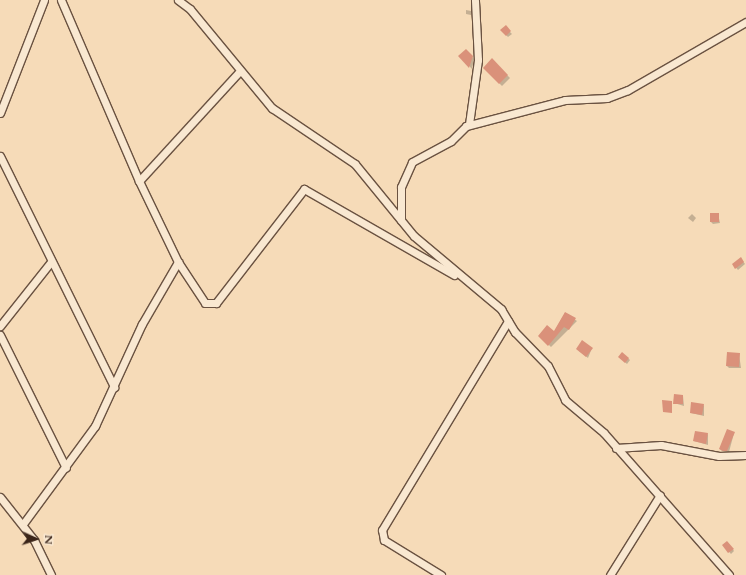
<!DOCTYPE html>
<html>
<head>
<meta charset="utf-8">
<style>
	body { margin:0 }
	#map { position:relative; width:746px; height:575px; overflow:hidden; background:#f6dbb8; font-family:Cardo,serif }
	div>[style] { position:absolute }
	.shadow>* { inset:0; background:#0003 }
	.building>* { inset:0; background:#da917a }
	.roads { filter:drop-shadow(1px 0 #6a5241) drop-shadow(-1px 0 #6a5241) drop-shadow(0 1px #6a5241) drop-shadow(0 -1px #6a5241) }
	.street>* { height:7px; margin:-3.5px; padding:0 3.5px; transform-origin:3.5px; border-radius:3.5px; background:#f9e8d1 }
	span { translate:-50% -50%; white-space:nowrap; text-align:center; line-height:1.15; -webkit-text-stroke:4px #f9e8d1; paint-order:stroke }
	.north { position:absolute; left:16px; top:519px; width:40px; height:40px; -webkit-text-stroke:3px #f9e8d1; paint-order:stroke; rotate:93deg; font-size:11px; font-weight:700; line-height:16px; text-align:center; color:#3b2519 }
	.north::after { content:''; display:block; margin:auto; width:14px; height:18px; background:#3b2519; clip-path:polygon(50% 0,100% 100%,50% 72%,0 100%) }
</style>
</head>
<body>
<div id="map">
	<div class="shadow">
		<i style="clip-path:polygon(466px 10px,471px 11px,471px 15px,466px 14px)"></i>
		<i style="clip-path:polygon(505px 27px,512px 34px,508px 37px,501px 30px)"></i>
		<i style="clip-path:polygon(466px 50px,474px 59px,472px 69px,460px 56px)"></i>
		<i style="clip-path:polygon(492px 60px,510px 78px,502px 86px,484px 68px)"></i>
		<i style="clip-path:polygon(692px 214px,696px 218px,693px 222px,688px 218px)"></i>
		<i style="clip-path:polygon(718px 214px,720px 223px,713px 224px,711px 222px)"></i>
		<i style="clip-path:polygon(742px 260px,745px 264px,738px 270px,733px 264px)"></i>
		<i style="clip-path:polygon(565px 313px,577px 321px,551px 347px,540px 336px,554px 332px)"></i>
		<i style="clip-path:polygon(592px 348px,588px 358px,579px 351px)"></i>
		<i style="clip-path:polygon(622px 353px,630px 360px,627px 364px,619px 357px)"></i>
		<i style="clip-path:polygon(739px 354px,741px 368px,729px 368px,727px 366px)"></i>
		<i style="clip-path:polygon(683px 396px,684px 406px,674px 403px)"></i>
		<i style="clip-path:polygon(704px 405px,704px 416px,691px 413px)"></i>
		<i style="clip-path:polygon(734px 433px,729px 452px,722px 451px,720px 449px)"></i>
		<i style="clip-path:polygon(708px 434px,708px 445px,694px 441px)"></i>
		<i style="clip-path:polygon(727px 542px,734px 551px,731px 554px,723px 545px)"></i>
	</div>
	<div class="building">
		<i style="clip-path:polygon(506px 25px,511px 31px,506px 36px,500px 30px)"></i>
		<i style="clip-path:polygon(466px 49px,473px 56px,469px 68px,458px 56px)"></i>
		<i style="clip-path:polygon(492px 58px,508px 75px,499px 84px,483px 68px)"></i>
		<i style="clip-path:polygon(710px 213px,719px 213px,719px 222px,710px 222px)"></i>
		<i style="clip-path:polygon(741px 257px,744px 262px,735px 269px,732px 264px)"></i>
		<i style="clip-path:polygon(565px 312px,576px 318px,569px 330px,564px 327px,548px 346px,538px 336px,547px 325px,554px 331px)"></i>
		<i style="clip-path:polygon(582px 340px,593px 348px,586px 357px,576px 349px)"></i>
		<i style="clip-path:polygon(622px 352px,629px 358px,625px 363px,618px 357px)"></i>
		<i style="clip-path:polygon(727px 352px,740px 353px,739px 367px,726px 366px)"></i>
		<i style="clip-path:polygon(674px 394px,683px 395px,683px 404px,673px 404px)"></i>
		<i style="clip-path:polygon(662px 400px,672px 401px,672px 413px,663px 412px)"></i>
		<i style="clip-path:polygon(691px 402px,704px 404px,702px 415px,690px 413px)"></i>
		<i style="clip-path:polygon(727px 429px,735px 432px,727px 451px,723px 451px,719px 449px)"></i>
		<i style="clip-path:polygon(695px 431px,708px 433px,706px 444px,693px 441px)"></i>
		<i style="clip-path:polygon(727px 541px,734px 549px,728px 553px,722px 545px)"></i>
	</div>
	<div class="roads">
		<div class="street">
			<i style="left:61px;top:0;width:197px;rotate:66.7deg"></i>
			<i style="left:139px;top:181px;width:90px;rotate:64.3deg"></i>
			<i style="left:178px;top:262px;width:49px;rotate:56.6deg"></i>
			<i style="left:205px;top:303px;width:11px"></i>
			<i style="left:216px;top:303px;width:144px;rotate:-52.3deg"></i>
			<i style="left:304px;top:189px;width:173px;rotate:29.8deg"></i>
			<i style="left:178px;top:0;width:15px;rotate:37deg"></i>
			<i style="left:190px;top:9px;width:129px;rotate:50.4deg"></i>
			<i style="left:272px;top:108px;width:100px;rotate:34deg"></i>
			<i style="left:355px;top:164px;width:93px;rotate:50.7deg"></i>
			<i style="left:414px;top:236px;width:114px;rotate:40deg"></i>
			<i style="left:501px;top:309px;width:27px;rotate:59deg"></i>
			<i style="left:515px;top:332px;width:47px;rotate:45.9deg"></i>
			<i style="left:548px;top:366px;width:38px;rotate:63deg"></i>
			<i style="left:565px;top:400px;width:51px;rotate:40.2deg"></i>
			<i style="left:604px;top:433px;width:189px;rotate:48.6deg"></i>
			<i style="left:0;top:113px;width:121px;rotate:-68.7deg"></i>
			<i style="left:469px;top:124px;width:65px;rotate:-82deg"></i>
			<i style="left:478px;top:60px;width:60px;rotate:-92.9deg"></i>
			<i style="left:0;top:156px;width:258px;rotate:63.7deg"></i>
			<i style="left:139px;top:181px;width:148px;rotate:-47.5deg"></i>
			<i style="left:401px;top:220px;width:33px;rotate:-90deg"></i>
			<i style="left:401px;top:187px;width:27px;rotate:-66deg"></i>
			<i style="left:412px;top:162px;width:44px;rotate:-28.3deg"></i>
			<i style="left:451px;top:141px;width:21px;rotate:-45deg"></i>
			<i style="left:466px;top:126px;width:102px;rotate:-14.7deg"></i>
			<i style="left:565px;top:100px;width:42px;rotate:-2.7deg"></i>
			<i style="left:607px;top:98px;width:22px;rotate:-21deg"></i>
			<i style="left:628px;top:90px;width:136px;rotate:-30deg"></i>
			<i style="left:0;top:326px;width:80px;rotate:-51.6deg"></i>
			<i style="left:0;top:335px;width:148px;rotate:63.6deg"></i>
			<i style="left:616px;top:448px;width:45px;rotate:-3.8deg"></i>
			<i style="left:661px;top:445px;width:59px;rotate:10.7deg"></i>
			<i style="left:719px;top:456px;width:27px;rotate:-2deg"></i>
			<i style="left:0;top:497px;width:55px;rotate:51.7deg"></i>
			<i style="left:34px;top:540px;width:39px;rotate:64deg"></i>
			<i style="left:23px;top:524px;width:122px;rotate:-53.7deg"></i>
			<i style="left:95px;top:426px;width:112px;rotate:-65.3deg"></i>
			<i style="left:142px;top:324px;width:72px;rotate:-59.9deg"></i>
			<i style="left:441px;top:575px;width:67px;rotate:-148.4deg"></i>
			<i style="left:384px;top:540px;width:10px;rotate:-101deg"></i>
			<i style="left:382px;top:530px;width:244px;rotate:-58.9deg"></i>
			<i style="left:610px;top:575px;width:94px;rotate:-58deg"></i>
		</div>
	</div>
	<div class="north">N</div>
</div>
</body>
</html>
